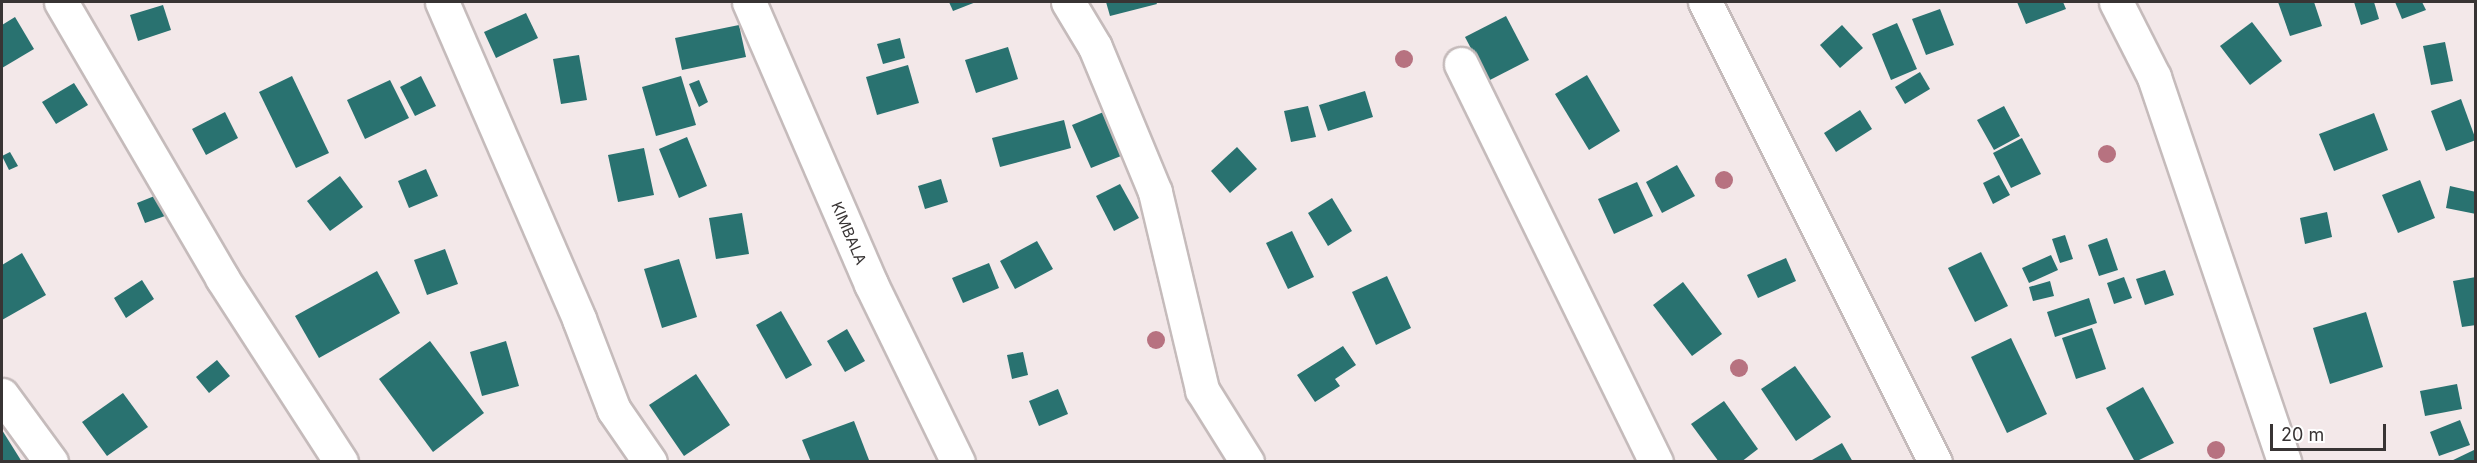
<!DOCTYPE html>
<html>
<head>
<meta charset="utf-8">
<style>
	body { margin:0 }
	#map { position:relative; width:2477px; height:463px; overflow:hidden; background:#f3e8e9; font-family:Inter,sans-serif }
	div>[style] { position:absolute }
	.building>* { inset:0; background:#297270 }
	.roads { filter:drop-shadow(2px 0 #c5bbbb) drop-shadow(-2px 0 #c5bbbb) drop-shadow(0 2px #c5bbbb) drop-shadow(0 -2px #c5bbbb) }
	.street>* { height:33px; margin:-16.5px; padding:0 16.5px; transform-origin:16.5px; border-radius:16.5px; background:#fff }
	.trees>* { width:18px; height:18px; margin:-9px; border-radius:50%; background:#b77280 }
	span { translate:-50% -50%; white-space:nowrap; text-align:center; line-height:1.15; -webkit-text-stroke:6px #fff; paint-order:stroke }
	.street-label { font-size:15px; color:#383434 }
	.frame { position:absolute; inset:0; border:3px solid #383434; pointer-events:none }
	.scale { position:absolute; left:2270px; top:424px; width:116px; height:27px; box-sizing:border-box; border:3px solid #383434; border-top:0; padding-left:8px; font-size:18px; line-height:21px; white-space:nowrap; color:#383434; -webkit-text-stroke:4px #fff; paint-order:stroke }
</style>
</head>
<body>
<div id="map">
	<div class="building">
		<i style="clip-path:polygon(949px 2px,976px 2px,953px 11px)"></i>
		<i style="clip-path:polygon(1106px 2px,1156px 2px,1157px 4px,1110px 16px)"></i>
		<i style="clip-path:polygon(2017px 2px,2063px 2px,2066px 9px,2026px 24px)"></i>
		<i style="clip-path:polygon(2278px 2px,2314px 2px,2322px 26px,2290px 36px)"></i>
		<i style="clip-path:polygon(2354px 2px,2374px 2px,2379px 19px,2361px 25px)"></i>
		<i style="clip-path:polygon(2395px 2px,2422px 2px,2426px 10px,2402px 19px)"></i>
		<i style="clip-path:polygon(163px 5px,171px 30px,138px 41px,130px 15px)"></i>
		<i style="clip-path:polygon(1940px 9px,1954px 45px,1926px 55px,1912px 19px)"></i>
		<i style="clip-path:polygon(526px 13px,538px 38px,496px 58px,484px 32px)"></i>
		<i style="clip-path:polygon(1506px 16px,1529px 60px,1488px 81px,1465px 37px)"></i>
		<i style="clip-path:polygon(15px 17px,34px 49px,2px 68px,2px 25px)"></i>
		<i style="clip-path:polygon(2252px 22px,2282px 61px,2250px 85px,2220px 46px)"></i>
		<i style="clip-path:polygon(1897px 23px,1917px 69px,1891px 80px,1872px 34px)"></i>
		<i style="clip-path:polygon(739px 25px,746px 57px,682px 70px,675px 38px)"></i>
		<i style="clip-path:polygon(1842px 25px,1863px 48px,1840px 68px,1820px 45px)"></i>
		<i style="clip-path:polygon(900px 38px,905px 58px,883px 64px,877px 44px)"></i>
		<i style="clip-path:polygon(2445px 42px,2453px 81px,2431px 85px,2423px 46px)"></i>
		<i style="clip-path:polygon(1008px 47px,1018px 79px,976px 93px,965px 60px)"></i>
		<i style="clip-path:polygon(579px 55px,587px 100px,561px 104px,553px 59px)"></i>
		<i style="clip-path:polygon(908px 65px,919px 103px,877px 115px,866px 77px)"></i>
		<i style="clip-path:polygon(1920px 72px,1930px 89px,1905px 104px,1895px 87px)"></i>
		<i style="clip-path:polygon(1587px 75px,1620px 131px,1589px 150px,1555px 94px)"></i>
		<i style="clip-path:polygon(292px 76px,329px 153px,296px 168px,259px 92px)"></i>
		<i style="clip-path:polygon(421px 76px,436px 106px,415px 116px,400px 87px)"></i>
		<i style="clip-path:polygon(681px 76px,696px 125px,656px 136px,642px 87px)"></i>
		<i style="clip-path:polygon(390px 80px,409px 118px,365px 139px,347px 100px)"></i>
		<i style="clip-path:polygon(699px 80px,708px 102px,699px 107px,689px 84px)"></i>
		<i style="clip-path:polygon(74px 83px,88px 105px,56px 124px,42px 102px)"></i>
		<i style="clip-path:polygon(1365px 91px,1373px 117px,1328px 131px,1319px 105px)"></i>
		<i style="clip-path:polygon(2461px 99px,2476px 140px,2446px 151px,2431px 111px)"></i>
		<i style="clip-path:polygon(1308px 106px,1316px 137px,1291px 142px,1284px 111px)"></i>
		<i style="clip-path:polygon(2004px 106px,2020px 136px,1994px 150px,1977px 120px)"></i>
		<i style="clip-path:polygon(1860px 110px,1872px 129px,1836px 152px,1824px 133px)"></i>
		<i style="clip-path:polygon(1106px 111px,1126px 154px,1091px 168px,1072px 125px)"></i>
		<i style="clip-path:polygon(225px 112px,238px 138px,206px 155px,192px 129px)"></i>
		<i style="clip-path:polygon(2374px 113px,2388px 150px,2334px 171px,2319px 134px)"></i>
		<i style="clip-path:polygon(1064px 120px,1071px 148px,1000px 167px,992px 138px)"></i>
		<i style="clip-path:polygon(687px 137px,707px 186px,679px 198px,659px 149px)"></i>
		<i style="clip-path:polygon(2022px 138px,2041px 174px,2011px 188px,1993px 153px)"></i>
		<i style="clip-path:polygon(1237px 147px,1257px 169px,1230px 193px,1211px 171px)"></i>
		<i style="clip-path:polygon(644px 148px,654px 195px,618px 202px,608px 155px)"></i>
		<i style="clip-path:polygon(10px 152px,18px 166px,9px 170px,2px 156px)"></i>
		<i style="clip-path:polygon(1677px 165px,1695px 196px,1662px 213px,1646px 182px)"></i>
		<i style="clip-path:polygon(426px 169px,438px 196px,409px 208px,398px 181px)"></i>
		<i style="clip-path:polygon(1999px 175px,2010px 195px,1993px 204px,1983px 183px)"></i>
		<i style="clip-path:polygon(340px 176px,363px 207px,330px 231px,307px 201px)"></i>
		<i style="clip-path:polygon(941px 179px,948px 202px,925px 209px,918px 186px)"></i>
		<i style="clip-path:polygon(2420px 180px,2435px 218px,2398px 233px,2382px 195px)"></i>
		<i style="clip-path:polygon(1637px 182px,1653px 216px,1614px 234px,1598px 199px)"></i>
		<i style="clip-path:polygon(1120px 184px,1139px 218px,1114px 231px,1096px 196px)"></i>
		<i style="clip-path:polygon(2450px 186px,2476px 192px,2476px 214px,2446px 208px)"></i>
		<i style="clip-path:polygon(157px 195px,165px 216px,145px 223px,137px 203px)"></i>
		<i style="clip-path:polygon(1332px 198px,1352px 231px,1328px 246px,1308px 213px)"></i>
		<i style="clip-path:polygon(2327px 212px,2332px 237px,2305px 244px,2300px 218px)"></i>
		<i style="clip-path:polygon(742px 213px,749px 254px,716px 259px,709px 218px)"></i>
		<i style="clip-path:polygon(1292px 231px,1314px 277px,1288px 289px,1266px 243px)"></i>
		<i style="clip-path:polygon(2065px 235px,2073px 259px,2060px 263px,2052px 239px)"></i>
		<i style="clip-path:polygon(2107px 238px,2118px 270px,2099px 276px,2088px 245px)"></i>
		<i style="clip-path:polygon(1037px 241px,1053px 269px,1015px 289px,1000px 261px)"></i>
		<i style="clip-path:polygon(445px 249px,458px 284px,427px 295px,414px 260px)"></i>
		<i style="clip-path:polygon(1981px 252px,2008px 306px,1975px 322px,1948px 268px)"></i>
		<i style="clip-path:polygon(22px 253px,46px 295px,2px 320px,2px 265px)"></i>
		<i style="clip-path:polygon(2051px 255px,2058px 270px,2029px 283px,2022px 268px)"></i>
		<i style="clip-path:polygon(1786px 258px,1796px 281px,1758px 298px,1747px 275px)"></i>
		<i style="clip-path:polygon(679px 259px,697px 317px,662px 328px,644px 269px)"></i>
		<i style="clip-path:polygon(989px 263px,999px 288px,963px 303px,952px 278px)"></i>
		<i style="clip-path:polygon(2165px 270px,2174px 295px,2145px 305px,2136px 279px)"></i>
		<i style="clip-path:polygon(377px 271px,400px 313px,319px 358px,295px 316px)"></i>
		<i style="clip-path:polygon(1387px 276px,1411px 328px,1376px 345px,1352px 292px)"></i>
		<i style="clip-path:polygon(2124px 277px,2132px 298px,2114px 304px,2107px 283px)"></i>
		<i style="clip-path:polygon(2476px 277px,2476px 325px,2462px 327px,2453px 281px)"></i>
		<i style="clip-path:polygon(142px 280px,154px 299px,126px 318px,114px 298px)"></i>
		<i style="clip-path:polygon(2050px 281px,2054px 296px,2033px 301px,2029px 287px)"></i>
		<i style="clip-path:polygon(1683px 282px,1722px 334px,1692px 356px,1653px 305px)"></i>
		<i style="clip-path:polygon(2089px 298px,2097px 323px,2055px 337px,2047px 312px)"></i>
		<i style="clip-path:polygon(781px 311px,812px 365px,786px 379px,756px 325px)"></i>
		<i style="clip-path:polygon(2366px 312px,2383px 367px,2330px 384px,2313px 328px)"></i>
		<i style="clip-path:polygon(2092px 328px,2106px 369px,2076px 379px,2062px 338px)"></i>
		<i style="clip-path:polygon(847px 329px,865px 361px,845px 372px,827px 341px)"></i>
		<i style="clip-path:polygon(2011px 338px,2047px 414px,2007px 433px,1971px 357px)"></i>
		<i style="clip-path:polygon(430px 341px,484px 413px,433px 452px,379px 379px)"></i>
		<i style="clip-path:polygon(506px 341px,519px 386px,482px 396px,470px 352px)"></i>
		<i style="clip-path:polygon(1343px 346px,1356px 365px,1335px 379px,1340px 386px,1315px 402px,1297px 375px)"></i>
		<i style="clip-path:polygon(1023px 352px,1028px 375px,1012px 379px,1007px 355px)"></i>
		<i style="clip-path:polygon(217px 360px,230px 376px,209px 393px,196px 377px)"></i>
		<i style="clip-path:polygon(1795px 366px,1831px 417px,1796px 441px,1761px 389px)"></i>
		<i style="clip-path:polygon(696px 374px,730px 425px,684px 456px,649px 405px)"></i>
		<i style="clip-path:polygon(2457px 384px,2462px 409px,2425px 416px,2420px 391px)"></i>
		<i style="clip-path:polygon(2143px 387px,2174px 443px,2135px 462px,2106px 408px)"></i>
		<i style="clip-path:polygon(1058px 389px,1068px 414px,1039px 426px,1029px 401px)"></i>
		<i style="clip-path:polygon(123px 393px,148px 427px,107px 456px,82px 422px)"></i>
		<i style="clip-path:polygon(1724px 401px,1758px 449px,1741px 462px,1719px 462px,1691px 424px)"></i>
		<i style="clip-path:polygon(2460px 420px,2470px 445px,2439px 456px,2430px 432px)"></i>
		<i style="clip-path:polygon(854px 421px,869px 460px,811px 462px,802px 440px)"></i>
		<i style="clip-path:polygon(2px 430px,22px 462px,2px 462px)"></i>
		<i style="clip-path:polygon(1842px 443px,1853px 462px,1813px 462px,1812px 460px)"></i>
		<i style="clip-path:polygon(2476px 449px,2476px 462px,2449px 462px)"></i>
	</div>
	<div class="roads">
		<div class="street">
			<i style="left:61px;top:2px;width:320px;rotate:59.7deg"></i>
			<i style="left:222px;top:278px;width:219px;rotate:57.1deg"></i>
			<i style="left:442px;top:2px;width:345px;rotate:66.6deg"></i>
			<i style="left:579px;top:319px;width:97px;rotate:69deg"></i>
			<i style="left:614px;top:410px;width:63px;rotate:55.3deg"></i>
			<i style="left:749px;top:2px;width:307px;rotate:66.6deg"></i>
			<i style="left:871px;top:284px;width:198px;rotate:64deg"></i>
			<i style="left:1068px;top:2px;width:52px;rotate:59deg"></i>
			<i style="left:1095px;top:47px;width:157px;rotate:67.5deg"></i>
			<i style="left:1155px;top:192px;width:204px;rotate:76.6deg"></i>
			<i style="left:1202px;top:390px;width:85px;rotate:58deg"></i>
			<i style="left:1705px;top:2px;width:514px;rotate:63.43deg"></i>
			<i style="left:2116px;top:2px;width:84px;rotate:63.1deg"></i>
			<i style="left:2154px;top:77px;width:406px;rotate:71.3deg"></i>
			<i style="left:1461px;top:64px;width:443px;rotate:63.9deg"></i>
			<i style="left:2px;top:395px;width:83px;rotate:53.8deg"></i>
		</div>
	</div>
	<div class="trees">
		<i style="left:1404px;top:59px"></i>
		<i style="left:2107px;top:154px"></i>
		<i style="left:1724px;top:180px"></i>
		<i style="left:1156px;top:340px"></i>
		<i style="left:1739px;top:368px"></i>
		<i style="left:2216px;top:450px"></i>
	</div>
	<div class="street-label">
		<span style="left:849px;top:233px;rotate:67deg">KIMBALA</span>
	</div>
	<div class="frame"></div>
	<div class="scale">20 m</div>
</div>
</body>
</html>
